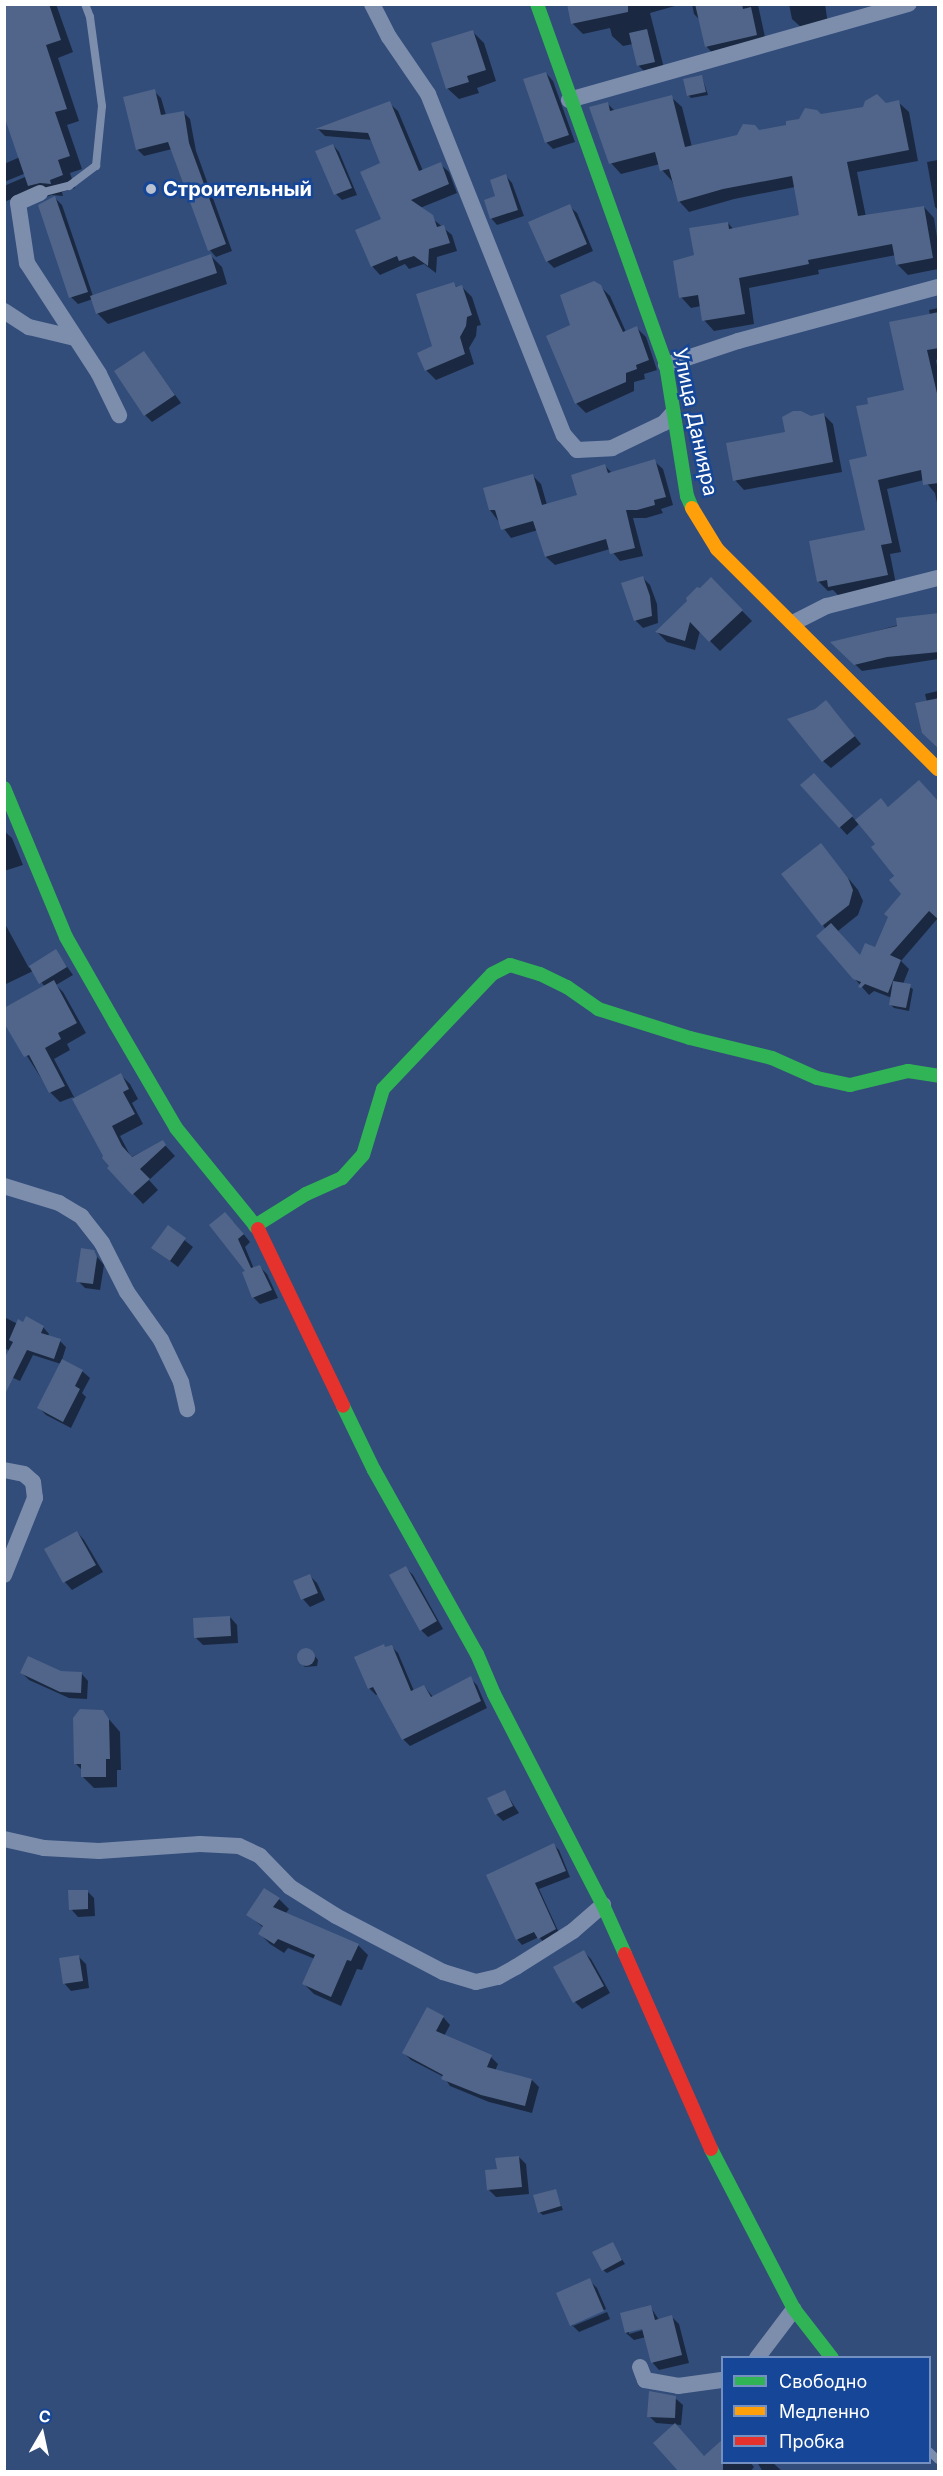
<!DOCTYPE html>
<html>
<head>
<meta charset="utf-8">
<style>
	body { margin:0 }
	#map { position:relative; width:943px; height:2476px; overflow:hidden; background:#324d7a; font-family:Inter,sans-serif }
	div>[style] { position:absolute }
	.shadow>* { inset:0; background:#0007 }
	.building>* { inset:0; background:#506589 }
	.round { border-radius:50% }
	.lane>* { height:8px; margin:-4px; padding:0 4px; transform-origin:4px; border-radius:4px; background:#7d8ead }
	.street>* { height:16px; margin:-8px; padding:0 8px; transform-origin:8px; border-radius:8px; background:#7d8ead }
	.fast>* { height:14px; margin:-7px; padding:0 7px; transform-origin:7px; border-radius:7px; background:#30b455 }
	.slow>* { height:14px; margin:-7px; padding:0 7px; transform-origin:7px; border-radius:7px; background:#ff9f0a }
	.jam>* { height:14px; margin:-7px; padding:0 7px; transform-origin:7px; border-radius:7px; background:#e5322d }
	.dots>* { width:16px; height:16px; translate:-50% -50%; box-sizing:border-box; border:3px solid #154697; border-radius:50% }
	span { translate:-50% -50%; white-space:nowrap; text-align:center; line-height:1.15; -webkit-text-stroke:5px #154697; paint-order:stroke }
	.poi-label { font-size:20px; color:#fff; font-weight:700 }
	.left { translate:0 -50%; text-align:left }
	.street-label { font-size:20px; color:#fff }
	.frame { position:absolute; inset:0; border:6px solid #fff; pointer-events:none }
	.legend { position:absolute; left:721px; top:2356px; width:210px; height:108px; box-sizing:border-box; background:#154697; border:2px solid #7390c1; margin:0; padding:8px 10px; list-style:none; font-size:18px; color:#fff }
	.legend li { display:flex; align-items:center; gap:12px; height:30px }
	.legend b { width:30px; border:2px solid #7390c1 }
	.north { position:absolute; left:12px; top:2404px; width:60px; height:60px; -webkit-text-stroke:4px #154697; paint-order:stroke; rotate:9deg; font-size:16px; font-weight:700; line-height:24px; text-align:center; color:#fff }
	.north::after { content:''; display:block; margin:auto; width:21px; height:27px; background:#fff; clip-path:polygon(50% 0,100% 100%,50% 72%,0 100%) }
</style>
</head>
<body>
<div id="map">
	<div class="shadow">
		<i style="clip-path:polygon(4px 4px,56px 4px,73px 52px,58px 58px,79px 121px,67px 125px,82px 169px,70px 173px,75px 188px,62px 192px,63px 196px,52px 195px,42px 198px,33px 190px,4px 202px,4px 186px,32px 174px,31px 171px,4px 182px,4px 164px,20px 157px)"></i>
		<i style="clip-path:polygon(568px 4px,682px 4px,650px 13px,665px 72px,649px 76px,638px 65px,633px 44px,623px 46px,612px 36px,610px 28px,583px 34px,573px 24px)"></i>
		<i style="clip-path:polygon(692px 4px,761px 4px,758px 5px,767px 46px,716px 57px,706px 46px,700px 20px,694px 14px)"></i>
		<i style="clip-path:polygon(789px 4px,825px 4px,828px 24px,803px 29px,792px 19px)"></i>
		<i style="clip-path:polygon(472px 31px,484px 43px,496px 81px,477px 88px,479px 93px,459px 99px,447px 88px)"></i>
		<i style="clip-path:polygon(546px 73px,553px 81px,575px 142px,553px 149px,546px 142px)"></i>
		<i style="clip-path:polygon(702px 77px,708px 95px,691px 98px,688px 95px)"></i>
		<i style="clip-path:polygon(154px 91px,161px 98px,166px 115px,183px 112px,190px 119px,196px 151px,232px 251px,216px 257px,210px 250px,172px 149px,144px 156px,137px 149px)"></i>
		<i style="clip-path:polygon(671px 97px,682px 107px,692px 147px,788px 126px,821px 115px,898px 102px,909px 112px,918px 161px,857px 172px,866px 217px,924px 207px,934px 218px,938px 244px,938px 269px,908px 275px,897px 264px,896px 255px,818px 270px,819px 274px,749px 288px,754px 324px,714px 331px,704px 320px,701px 306px,691px 308px,681px 297px,695px 256px,728px 223px,734px 230px,800px 217px,795px 187px,734px 199px,689px 212px,679px 201px,672px 181px,662px 170px,660px 164px,621px 174px,611px 163px,608px 104px,615px 111px)"></i>
		<i style="clip-path:polygon(389px 103px,398px 111px,423px 171px,440px 164px,449px 172px,457px 193px,420px 208px,452px 235px,457px 251px,437px 257px,436px 273px,424px 264px,409px 269px,405px 264px,380px 275px,372px 266px,383px 220px,382px 164px,373px 140px,325px 136px,318px 129px)"></i>
		<i style="clip-path:polygon(333px 145px,339px 152px,357px 195px,342px 200px,336px 194px)"></i>
		<i style="clip-path:polygon(938px 160px,938px 210px,935px 207px,927px 162px)"></i>
		<i style="clip-path:polygon(506px 176px,512px 183px,524px 216px,497px 225px,491px 218px)"></i>
		<i style="clip-path:polygon(55px 198px,62px 205px,93px 296px,211px 256px,222px 267px,227px 284px,108px 324px,97px 313px,93px 299px,78px 304px,71px 297px)"></i>
		<i style="clip-path:polygon(569px 206px,577px 213px,593px 251px,554px 268px,547px 261px)"></i>
		<i style="clip-path:polygon(454px 284px,458px 288px,462px 287px,472px 297px,481px 325px,477px 326px,476px 336px,469px 348px,474px 364px,436px 380px,426px 370px)"></i>
		<i style="clip-path:polygon(600px 286px,610px 296px,626px 332px,637px 328px,646px 337px,657px 370px,644px 374px,645px 379px,634px 382px,634px 391px,586px 413px,577px 404px,548px 336px,572px 325px)"></i>
		<i style="clip-path:polygon(938px 308px,938px 359px,936px 360px,938px 372px,938px 508px,935px 493px,924px 480px,887px 489px,901px 552px,890px 554px,896px 584px,839px 596px,833px 590px,828px 591px,818px 581px,866px 532px,870px 405px,906px 391px,930px 315px,929px 310px)"></i>
		<i style="clip-path:polygon(144px 352px,181px 403px,152px 422px,145px 415px)"></i>
		<i style="clip-path:polygon(824px 415px,833px 424px,842px 472px,744px 490px,735px 480px,787px 433px)"></i>
		<i style="clip-path:polygon(654px 461px,663px 469px,673px 505px,661px 509px,663px 513px,646px 518px,633px 518px,643px 556px,620px 561px,610px 549px,555px 565px,546px 557px,538px 530px,511px 538px,490px 510px,532px 475px,541px 484px,547px 505px,579px 496px,605px 466px,612px 473px)"></i>
		<i style="clip-path:polygon(643px 578px,650px 585px,657px 604px,658px 623px,643px 628px,636px 621px,623px 584px)"></i>
		<i style="clip-path:polygon(711px 579px,752px 621px,720px 651px,700px 631px,695px 650px,667px 642px,657px 632px)"></i>
		<i style="clip-path:polygon(938px 614px,938px 659px,862px 671px,833px 643px)"></i>
		<i style="clip-path:polygon(938px 691px,938px 747px,925px 694px)"></i>
		<i style="clip-path:polygon(833px 709px,861px 744px,831px 768px,823px 761px)"></i>
		<i style="clip-path:polygon(821px 782px,856px 821px,881px 800px,889px 808px,938px 918px,901px 961px,909px 969px,903px 984px,913px 989px,909px 1011px,894px 1008px,891px 1005px,892px 998px,874px 991px,869px 995px,854px 978px,823px 925px,821px 845px,858px 890px,863px 901px,858px 915px,838px 931px,860px 957px,876px 949px,903px 894px,877px 844px,860px 823px,847px 835px,802px 785px)"></i>
		<i style="clip-path:polygon(4px 831px,12px 838px,23px 865px,4px 871px)"></i>
		<i style="clip-path:polygon(4px 922px,29px 968px,56px 951px,73px 975px,56px 985px,63px 992px,86px 1033px,67px 1044px,70px 1050px,54px 1059px,75px 1099px,120px 1074px,130px 1084px,138px 1099px,132px 1103px,143px 1124px,120px 1136px,131px 1157px,162px 1142px,175px 1156px,149px 1180px,158px 1190px,143px 1204px,109px 1168px,112px 1166px,73px 1097px,60px 1102px,50px 1092px,4px 1020px,45px 987px,33px 971px,4px 985px)"></i>
		<i style="clip-path:polygon(233px 1221px,250px 1242px,245px 1247px,254px 1269px,260px 1267px,267px 1274px,278px 1298px,260px 1304px,253px 1297px)"></i>
		<i style="clip-path:polygon(168px 1227px,193px 1247px,178px 1267px,153px 1248px)"></i>
		<i style="clip-path:polygon(93px 1252px,104px 1265px,100px 1290px,85px 1288px,78px 1281px)"></i>
		<i style="clip-path:polygon(4px 1317px,18px 1324px,43px 1327px,49px 1334px,48px 1336px,60px 1341px,66px 1347px,62px 1360px,82px 1371px,90px 1378px,82px 1393px,86px 1397px,71px 1428px,46px 1415px,38px 1407px,61px 1364px,33px 1355px,20px 1381px,7px 1375px,10px 1351px,4px 1348px)"></i>
		<i style="clip-path:polygon(77px 1532px,84px 1540px,103px 1572px,72px 1590px,65px 1582px,46px 1550px)"></i>
		<i style="clip-path:polygon(406px 1568px,413px 1575px,443px 1629px,428px 1637px,421px 1630px)"></i>
		<i style="clip-path:polygon(309px 1575px,317px 1583px,325px 1600px,310px 1607px,303px 1599px,295px 1582px)"></i>
		<i style="clip-path:polygon(230px 1617px,237px 1625px,238px 1643px,203px 1645px,196px 1638px)"></i>
		<i style="clip-path:polygon(391px 1646px,398px 1653px,414px 1691px,424px 1686px,433px 1697px,470px 1678px,477px 1685px,487px 1708px,410px 1746px,403px 1739px,379px 1694px,376px 1695px,369px 1688px,386px 1648px)"></i>
		<i style="clip-path:polygon(309px 1649px,318px 1660px,317px 1666px,305px 1667px,301px 1663px,298px 1654px)"></i>
		<i style="clip-path:polygon(22px 1673px,81px 1673px,88px 1681px,87px 1699px,69px 1698px,29px 1680px)"></i>
		<i style="clip-path:polygon(102px 1711px,120px 1732px,121px 1770px,117px 1770px,117px 1787px,94px 1788px,83px 1777px,83px 1771px,76px 1764px)"></i>
		<i style="clip-path:polygon(505px 1792px,519px 1813px,503px 1821px,496px 1814px)"></i>
		<i style="clip-path:polygon(554px 1845px,559px 1850px,570px 1877px,539px 1889px,560px 1935px,545px 1944px,539px 1937px,522px 1945px,517px 1939px,488px 1876px)"></i>
		<i style="clip-path:polygon(87px 1891px,94px 1898px,95px 1916px,78px 1917px,71px 1909px)"></i>
		<i style="clip-path:polygon(279px 1899px,289px 1909px,285px 1914px,358px 1945px,368px 1955px,362px 1970px,357px 1969px,341px 2006px,314px 1994px,304px 1984px,315px 1959px,288px 1948px,284px 1953px,270px 1944px,260px 1934px,264px 1928px,248px 1915px)"></i>
		<i style="clip-path:polygon(584px 1952px,591px 1959px,610px 1993px,582px 2009px,575px 2002px)"></i>
		<i style="clip-path:polygon(79px 1957px,86px 1964px,89px 1988px,71px 1991px,64px 1983px)"></i>
		<i style="clip-path:polygon(443px 2017px,450px 2025px,444px 2036px,491px 2057px,498px 2064px,495px 2071px,532px 2080px,539px 2087px,532px 2113px,489px 2102px,450px 2086px,444px 2077px,411px 2060px,404px 2053px)"></i>
		<i style="clip-path:polygon(519px 2157px,526px 2164px,529px 2194px,496px 2197px,488px 2189px,498px 2171px)"></i>
		<i style="clip-path:polygon(555px 2191px,563px 2210px,543px 2215px,539px 2212px)"></i>
		<i style="clip-path:polygon(612px 2244px,625px 2264px,607px 2273px,603px 2270px)"></i>
		<i style="clip-path:polygon(589px 2280px,597px 2288px,606px 2309px,573px 2323px,573px 2326px,572px 2325px)"></i>
		<i style="clip-path:polygon(evenodd,650px 2306px,659px 2320px,672px 2317px,679px 2324px,689px 2363px,659px 2370px,652px 2362px,646px 2337px,634px 2340px,626px 2333px,622px 2314px,650px 2306px,649px 2326px,650px 2328px,629px 2334px,629px 2331px,649px 2326px)"></i>
		<i style="clip-path:polygon(607px 2312px,610px 2319px,579px 2332px,573px 2326px)"></i>
		<i style="clip-path:polygon(675px 2398px,683px 2405px,681px 2425px,656px 2423px,649px 2416px)"></i>
		<i style="clip-path:polygon(705px 2458px,722px 2462px,750px 2462px,754px 2467px,750px 2472px,675px 2472px)"></i>
		<i style="clip-path:polygon(757px 2462px,772px 2462px,783px 2472px,763px 2472px)"></i>
	</div>
	<div class="building">
		<i style="clip-path:polygon(4px 4px,49px 4px,61px 40px,46px 45px,67px 109px,55px 112px,70px 156px,58px 160px,63px 175px,50px 180px,51px 184px,40px 183px,28px 186px,4px 116px)"></i>
		<i style="clip-path:polygon(567px 4px,628px 4px,628px 12px,571px 24px)"></i>
		<i style="clip-path:polygon(695px 4px,742px 4px,743px 9px,751px 7px,757px 35px,705px 47px)"></i>
		<i style="clip-path:polygon(647px 29px,655px 62px,637px 66px,629px 33px)"></i>
		<i style="clip-path:polygon(473px 30px,486px 70px,467px 76px,469px 82px,446px 89px,431px 43px)"></i>
		<i style="clip-path:polygon(546px 72px,569px 135px,545px 143px,523px 79px)"></i>
		<i style="clip-path:polygon(702px 75px,706px 92px,687px 96px,683px 79px)"></i>
		<i style="clip-path:polygon(155px 89px,161px 115px,184px 111px,189px 143px,226px 244px,208px 251px,168px 142px,136px 150px,123px 97px)"></i>
		<i style="clip-path:polygon(877px 94px,886px 103px,899px 100px,909px 150px,847px 162px,858px 216px,924px 206px,933px 258px,896px 265px,892px 244px,808px 260px,809px 264px,739px 278px,745px 314px,702px 321px,698px 295px,679px 298px,673px 261px,694px 255px,689px 228px,728px 222px,729px 229px,799px 215px,792px 176px,723px 189px,678px 202px,669px 169px,660px 171px,655px 152px,609px 164px,589px 107px,608px 102px,610px 111px,672px 95px,685px 147px,737px 135px,743px 124px,755px 125px,759px 130px,786px 125px,786px 121px,799px 119px,805px 108px,817px 110px,821px 114px,863px 107px,865px 101px)"></i>
		<i style="clip-path:polygon(390px 101px,419px 171px,441px 162px,449px 184px,411px 200px,433px 215px,437px 227px,444px 225px,450px 243px,429px 249px,428px 266px,414px 256px,399px 261px,397px 256px,371px 267px,355px 230px,381px 219px,360px 172px,380px 163px,368px 133px,315px 129px)"></i>
		<i style="clip-path:polygon(333px 144px,352px 188px,334px 195px,315px 151px)"></i>
		<i style="clip-path:polygon(506px 174px,518px 210px,490px 219px,484px 200px,495px 196px,490px 180px)"></i>
		<i style="clip-path:polygon(55px 196px,88px 292px,69px 298px,38px 205px)"></i>
		<i style="clip-path:polygon(570px 204px,587px 244px,546px 262px,528px 222px)"></i>
		<i style="clip-path:polygon(211px 254px,217px 273px,96px 314px,90px 296px)"></i>
		<i style="clip-path:polygon(594px 281px,601px 285px,623px 332px,637px 326px,649px 360px,636px 365px,637px 369px,626px 373px,626px 382px,575px 404px,546px 336px,570px 325px,560px 295px)"></i>
		<i style="clip-path:polygon(454px 282px,456px 287px,462px 285px,472px 315px,467px 317px,466px 326px,460px 337px,465px 354px,425px 371px,417px 353px,432px 346px,416px 294px)"></i>
		<i style="clip-path:polygon(939px 312px,939px 348px,927px 350px,939px 402px,939px 483px,923px 485px,921px 470px,878px 480px,892px 543px,881px 545px,888px 575px,828px 587px,827px 580px,817px 582px,809px 541px,865px 530px,849px 460px,867px 456px,856px 406px,868px 404px,867px 398px,904px 390px,889px 322px)"></i>
		<i style="clip-path:polygon(144px 351px,175px 395px,144px 416px,114px 371px)"></i>
		<i style="clip-path:polygon(793px 411px,801px 411px,811px 416px,824px 413px,833px 462px,733px 481px,726px 443px,785px 432px,782px 417px)"></i>
		<i style="clip-path:polygon(655px 459px,666px 497px,654px 500px,655px 505px,637px 510px,626px 510px,635px 548px,610px 554px,606px 539px,545px 557px,533px 521px,501px 530px,495px 510px,489px 510px,483px 488px,533px 474px,542px 505px,577px 495px,571px 475px,605px 464px,608px 473px)"></i>
		<i style="clip-path:polygon(643px 576px,650px 596px,652px 616px,634px 621px,621px 583px)"></i>
		<i style="clip-path:polygon(711px 577px,743px 610px,709px 642px,690px 622px,685px 641px,655px 632px,687px 601px,686px 598px,697px 587px,700px 588px)"></i>
		<i style="clip-path:polygon(939px 613px,939px 652px,887px 657px,854px 665px,830px 642px,897px 626px,896px 618px)"></i>
		<i style="clip-path:polygon(939px 698px,939px 749px,922px 733px,915px 703px)"></i>
		<i style="clip-path:polygon(826px 700px,855px 736px,822px 762px,787px 719px,815px 709px)"></i>
		<i style="clip-path:polygon(814px 773px,853px 816px,839px 828px,800px 785px)"></i>
		<i style="clip-path:polygon(919px 780px,939px 802px,939px 920px,929px 911px,890px 955px,901px 960px,888px 993px,865px 984px,861px 988px,858px 987px,861px 982px,853px 979px,816px 936px,831px 923px,860px 955px,865px 943px,875px 947px,888px 917px,884px 914px,901px 894px,889px 880px,894px 876px,871px 847px,875px 844px,855px 820px,881px 798px,888px 807px)"></i>
		<i style="clip-path:polygon(821px 843px,848px 878px,853px 890px,849px 905px,822px 926px,781px 874px)"></i>
		<i style="clip-path:polygon(56px 949px,67px 967px,39px 984px,29px 966px)"></i>
		<i style="clip-path:polygon(54px 980px,77px 1023px,58px 1033px,61px 1039px,45px 1048px,65px 1086px,49px 1093px,29px 1055px,24px 1057px,4px 1023px,4px 1008px)"></i>
		<i style="clip-path:polygon(893px 981px,911px 984px,906px 1008px,889px 1005px)"></i>
		<i style="clip-path:polygon(121px 1073px,129px 1089px,123px 1092px,135px 1114px,112px 1126px,122px 1146px,132px 1157px,163px 1140px,166px 1145px,140px 1169px,150px 1179px,132px 1195px,107px 1168px,109px 1166px,102px 1158px,103px 1156px,72px 1099px)"></i>
		<i style="clip-path:polygon(225px 1212px,244px 1234px,238px 1239px,251px 1268px,260px 1265px,272px 1290px,252px 1298px,242px 1272px,245px 1271px,209px 1225px)"></i>
		<i style="clip-path:polygon(168px 1225px,186px 1238px,170px 1261px,151px 1248px)"></i>
		<i style="clip-path:polygon(81px 1248px,94px 1250px,97px 1257px,93px 1284px,76px 1282px)"></i>
		<i style="clip-path:polygon(26px 1316px,44px 1326px,41px 1333px,61px 1339px,54px 1359px,27px 1350px,4px 1396px,4px 1359px,13px 1342px,9px 1340px,18px 1319px,23px 1322px)"></i>
		<i style="clip-path:polygon(62px 1359px,83px 1370px,75px 1386px,80px 1389px,63px 1422px,37px 1408px)"></i>
		<i style="clip-path:polygon(77px 1531px,96px 1565px,63px 1583px,44px 1549px)"></i>
		<i style="clip-path:polygon(406px 1566px,437px 1621px,420px 1631px,389px 1575px)"></i>
		<i style="clip-path:polygon(310px 1574px,318px 1593px,301px 1600px,293px 1581px)"></i>
		<i style="clip-path:polygon(230px 1616px,231px 1636px,194px 1638px,193px 1618px)"></i>
		<i style="clip-path:polygon(384px 1644px,385px 1647px,392px 1645px,411px 1691px,424px 1685px,431px 1697px,471px 1676px,481px 1701px,402px 1740px,373px 1687px,368px 1689px,354px 1657px)"></i>
		<i class="round" style="left:297px;top:1648px;width:18px;height:18px"></i>
		<i style="clip-path:polygon(28px 1656px,61px 1671px,82px 1672px,81px 1693px,60px 1692px,20px 1673px)"></i>
		<i style="clip-path:polygon(80px 1709px,103px 1710px,109px 1719px,110px 1759px,106px 1759px,106px 1777px,81px 1777px,81px 1764px,74px 1764px,73px 1718px)"></i>
		<i style="clip-path:polygon(505px 1790px,513px 1806px,495px 1815px,487px 1798px)"></i>
		<i style="clip-path:polygon(554px 1843px,566px 1871px,535px 1883px,556px 1929px,538px 1939px,534px 1932px,516px 1940px,486px 1875px)"></i>
		<i style="clip-path:polygon(264px 1888px,280px 1898px,273px 1907px,359px 1944px,351px 1961px,347px 1960px,331px 1997px,302px 1984px,315px 1955px,278px 1939px,274px 1944px,258px 1934px,263px 1926px,246px 1915px)"></i>
		<i style="clip-path:polygon(68px 1890px,88px 1890px,88px 1909px,69px 1910px)"></i>
		<i style="clip-path:polygon(584px 1950px,604px 1986px,573px 2003px,553px 1967px)"></i>
		<i style="clip-path:polygon(79px 1955px,83px 1981px,63px 1984px,59px 1958px)"></i>
		<i style="clip-path:polygon(427px 2007px,444px 2016px,436px 2031px,492px 2055px,487px 2067px,532px 2079px,525px 2106px,481px 2095px,441px 2079px,443px 2075px,402px 2053px)"></i>
		<i style="clip-path:polygon(519px 2156px,522px 2187px,487px 2190px,485px 2170px,497px 2169px,495px 2158px)"></i>
		<i style="clip-path:polygon(556px 2189px,561px 2206px,538px 2213px,533px 2195px)"></i>
		<i style="clip-path:polygon(613px 2242px,622px 2260px,602px 2271px,592px 2252px)"></i>
		<i style="clip-path:polygon(590px 2278px,604px 2311px,570px 2326px,556px 2293px)"></i>
		<i style="clip-path:polygon(651px 2305px,655px 2320px,672px 2315px,682px 2355px,651px 2363px,642px 2329px,625px 2333px,620px 2313px)"></i>
		<i style="clip-path:polygon(649px 2391px,676px 2396px,675px 2418px,647px 2417px)"></i>
		<i style="clip-path:polygon(675px 2423px,704px 2456px,723px 2439px,723px 2472px,679px 2472px,653px 2443px)"></i>
	</div>
	<div class="lane">
		<i style="left:40px;top:193px;width:30px;rotate:-14deg"></i>
		<i style="left:69px;top:186px;width:34px;rotate:-37deg"></i>
		<i style="left:96px;top:166px;width:60px;rotate:-84.3deg"></i>
		<i style="left:102px;top:106px;width:90px;rotate:-97.7deg"></i>
		<i style="left:90px;top:17px;width:14px;rotate:-111deg"></i>
		<i style="left:930px;top:2452px;width:11px;rotate:45deg"></i>
	</div>
	<div class="street">
		<i style="left:372px;top:4px;width:37px;rotate:63deg"></i>
		<i style="left:389px;top:37px;width:69px;rotate:55.6deg"></i>
		<i style="left:428px;top:94px;width:367px;rotate:68.3deg"></i>
		<i style="left:564px;top:435px;width:20px;rotate:49deg"></i>
		<i style="left:577px;top:450px;width:35px;rotate:-3deg"></i>
		<i style="left:612px;top:448px;width:58px;rotate:-25.7deg"></i>
		<i style="left:664px;top:423px;width:12px;rotate:-48deg"></i>
		<i style="left:569px;top:100px;width:353px;rotate:-15.8deg"></i>
		<i style="left:40px;top:193px;width:24px;rotate:156deg"></i>
		<i style="left:18px;top:203px;width:61px;rotate:81.5deg"></i>
		<i style="left:27px;top:263px;width:132px;rotate:57deg"></i>
		<i style="left:99px;top:374px;width:46px;rotate:64deg"></i>
		<i style="left:4px;top:311px;width:30px;rotate:33deg"></i>
		<i style="left:29px;top:327px;width:47px;rotate:13.4deg"></i>
		<i style="left:666px;top:365px;width:76px;rotate:-18.4deg"></i>
		<i style="left:738px;top:341px;width:207px;rotate:-15.1deg"></i>
		<i style="left:793px;top:623px;width:38px;rotate:-27deg"></i>
		<i style="left:827px;top:606px;width:114px;rotate:-14.2deg"></i>
		<i style="left:4px;top:1186px;width:58px;rotate:17.2deg"></i>
		<i style="left:59px;top:1203px;width:26px;rotate:31deg"></i>
		<i style="left:81px;top:1216px;width:34px;rotate:52deg"></i>
		<i style="left:102px;top:1243px;width:55px;rotate:63deg"></i>
		<i style="left:127px;top:1292px;width:59px;rotate:54.7deg"></i>
		<i style="left:161px;top:1340px;width:47px;rotate:64.5deg"></i>
		<i style="left:181px;top:1382px;width:28px;rotate:77deg"></i>
		<i style="left:4px;top:1470px;width:20px;rotate:11deg"></i>
		<i style="left:24px;top:1474px;width:12px;rotate:42deg"></i>
		<i style="left:33px;top:1482px;width:16px;rotate:83deg"></i>
		<i style="left:35px;top:1498px;width:83px;rotate:111.9deg"></i>
		<i style="left:4px;top:1839px;width:41px;rotate:12.7deg"></i>
		<i style="left:44px;top:1848px;width:55px;rotate:3.1deg"></i>
		<i style="left:99px;top:1851px;width:101px;rotate:-4deg"></i>
		<i style="left:200px;top:1844px;width:39px;rotate:3deg"></i>
		<i style="left:239px;top:1846px;width:23px;rotate:25deg"></i>
		<i style="left:260px;top:1856px;width:43px;rotate:45.9deg"></i>
		<i style="left:290px;top:1887px;width:54px;rotate:32.2deg"></i>
		<i style="left:336px;top:1916px;width:121px;rotate:27.6deg"></i>
		<i style="left:443px;top:1972px;width:34px;rotate:17deg"></i>
		<i style="left:476px;top:1982px;width:23px;rotate:-13deg"></i>
		<i style="left:498px;top:1977px;width:21px;rotate:-29deg"></i>
		<i style="left:516px;top:1967px;width:67px;rotate:-32.3deg"></i>
		<i style="left:573px;top:1931px;width:40px;rotate:-41deg"></i>
		<i style="left:757px;top:2358px;width:61px;rotate:-52.9deg"></i>
		<i style="left:640px;top:2367px;width:14px;rotate:69deg"></i>
		<i style="left:645px;top:2380px;width:34px;rotate:10deg"></i>
		<i style="left:678px;top:2386px;width:44px;rotate:-7.8deg"></i>
	</div>
	<div class="fast">
		<i style="left:537px;top:4px;width:383px;rotate:70.3deg"></i>
		<i style="left:666px;top:365px;width:133px;rotate:80.9deg"></i>
		<i style="left:687px;top:496px;width:13px;rotate:67deg"></i>
		<i style="left:4px;top:788px;width:161px;rotate:67.4deg"></i>
		<i style="left:66px;top:937px;width:99px;rotate:60.3deg"></i>
		<i style="left:115px;top:1023px;width:121px;rotate:59.8deg"></i>
		<i style="left:176px;top:1128px;width:130px;rotate:50.9deg"></i>
		<i style="left:255px;top:1226px;width:60px;rotate:-32.1deg"></i>
		<i style="left:306px;top:1194px;width:39px;rotate:-24deg"></i>
		<i style="left:342px;top:1178px;width:31px;rotate:-48deg"></i>
		<i style="left:363px;top:1155px;width:69px;rotate:-73.1deg"></i>
		<i style="left:383px;top:1089px;width:158px;rotate:-46.5deg"></i>
		<i style="left:492px;top:974px;width:20px;rotate:-27deg"></i>
		<i style="left:510px;top:965px;width:31px;rotate:17deg"></i>
		<i style="left:540px;top:974px;width:30px;rotate:26deg"></i>
		<i style="left:567px;top:987px;width:38px;rotate:35deg"></i>
		<i style="left:598px;top:1009px;width:96px;rotate:17.5deg"></i>
		<i style="left:690px;top:1038px;width:84px;rotate:13.7deg"></i>
		<i style="left:772px;top:1058px;width:49px;rotate:24deg"></i>
		<i style="left:817px;top:1078px;width:34px;rotate:12deg"></i>
		<i style="left:850px;top:1085px;width:60px;rotate:-13.6deg"></i>
		<i style="left:908px;top:1071px;width:30px;rotate:9deg"></i>
		<i style="left:343px;top:1406px;width:71px;rotate:64.2deg"></i>
		<i style="left:374px;top:1470px;width:211px;rotate:60.8deg"></i>
		<i style="left:477px;top:1654px;width:43px;rotate:67deg"></i>
		<i style="left:494px;top:1694px;width:237px;rotate:62.7deg"></i>
		<i style="left:603px;top:1905px;width:54px;rotate:65.8deg"></i>
		<i style="left:711px;top:2149px;width:180px;rotate:62.6deg"></i>
		<i style="left:794px;top:2309px;width:62px;rotate:52.2deg"></i>
	</div>
	<div class="slow">
		<i style="left:692px;top:508px;width:48px;rotate:58.6deg"></i>
		<i style="left:717px;top:549px;width:312px;rotate:44.9deg"></i>
	</div>
	<div class="jam">
		<i style="left:258px;top:1229px;width:196px;rotate:64.3deg"></i>
		<i style="left:625px;top:1954px;width:213px;rotate:66.2deg"></i>
	</div>
	<div class="dots">
		<i style="left:151px;top:189px;background:#b7c1d0"></i>
	</div>
	<div class="poi-label">
		<span class="left" style="left:163px;top:189px">Строительный</span>
	</div>
	<div class="street-label">
		<span style="left:695px;top:422px;rotate:78deg">Улица Данияра</span>
	</div>
	<div class="frame"></div>
	<ul class="legend">
	<li><b style="height:8px;background:#30b455"></b>Свободно</li>
	<li><b style="height:8px;background:#ff9f0a"></b>Медленно</li>
	<li><b style="height:8px;background:#e5322d"></b>Пробка</li>
	</ul>
	<div class="north">С</div>
</div>
</body>
</html>
